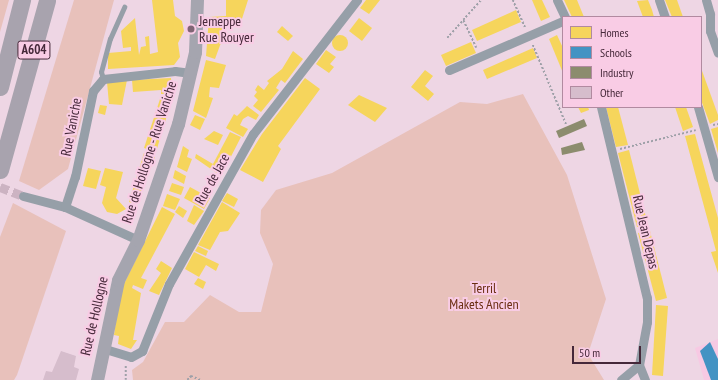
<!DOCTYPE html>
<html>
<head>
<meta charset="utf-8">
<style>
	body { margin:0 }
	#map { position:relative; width:718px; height:380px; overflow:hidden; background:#eed6e4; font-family:"PT Sans Narrow",sans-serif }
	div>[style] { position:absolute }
	.built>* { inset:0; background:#f7c9e3 }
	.green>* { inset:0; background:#e8c1bb }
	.homes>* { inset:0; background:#f6d55c }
	.round { border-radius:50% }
	.schools>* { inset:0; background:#4393c3 }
	.industry>* { inset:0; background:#8c8c6e }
	.building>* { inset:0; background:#d6bdcc }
	.street-tunnel>* { height:9px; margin-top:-4.5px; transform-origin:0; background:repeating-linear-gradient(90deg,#ccb3c2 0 9px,transparent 0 13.5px) }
	.path>* { height:1.5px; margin-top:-0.75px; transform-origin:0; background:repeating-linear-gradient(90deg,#9ea0a8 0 2px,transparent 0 4px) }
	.lane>* { height:4.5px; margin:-2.25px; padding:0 2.25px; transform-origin:2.25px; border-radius:2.25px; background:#969fa8 }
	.street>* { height:9px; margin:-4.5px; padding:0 4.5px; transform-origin:4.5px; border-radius:4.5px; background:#969fa8 }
	.secondary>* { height:13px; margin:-6.5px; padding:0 6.5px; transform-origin:6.5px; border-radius:6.5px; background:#a5a5af }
	.highway>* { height:17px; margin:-8.5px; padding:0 8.5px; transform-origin:8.5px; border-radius:8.5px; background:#a8a3ae }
	.dots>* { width:11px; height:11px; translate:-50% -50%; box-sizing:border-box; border:2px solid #f9cce5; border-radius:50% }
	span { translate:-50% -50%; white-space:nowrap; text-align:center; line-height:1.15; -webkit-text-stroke:4px #f9cce5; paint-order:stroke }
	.shield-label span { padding:1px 3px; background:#f9cce5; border:1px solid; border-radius:3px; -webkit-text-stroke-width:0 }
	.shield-label { font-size:13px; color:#452839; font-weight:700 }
	.poi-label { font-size:14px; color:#452839 }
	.left { translate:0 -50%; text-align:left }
	.street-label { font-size:14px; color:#452839 }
	.park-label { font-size:14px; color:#6a2e12 }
	.legend { position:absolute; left:562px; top:16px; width:140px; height:92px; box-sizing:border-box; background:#f9cce5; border:1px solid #b18aa0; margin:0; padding:5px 7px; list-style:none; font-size:12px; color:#452839 }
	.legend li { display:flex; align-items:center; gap:8px; height:20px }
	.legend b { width:20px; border:1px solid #b18aa0 }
	.scale { position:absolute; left:572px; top:346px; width:69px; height:18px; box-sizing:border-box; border:2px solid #452839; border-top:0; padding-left:5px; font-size:12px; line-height:14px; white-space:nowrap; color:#452839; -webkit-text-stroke:3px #f9cce5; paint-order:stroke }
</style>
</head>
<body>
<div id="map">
	<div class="built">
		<i style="clip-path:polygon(718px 339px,718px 380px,704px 380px,695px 348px)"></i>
	</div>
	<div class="green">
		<i style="clip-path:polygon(0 0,9px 0,0 32px)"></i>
		<i style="clip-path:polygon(74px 0,114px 0,68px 169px,39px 190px,19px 181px)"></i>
		<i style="clip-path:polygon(523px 94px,567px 175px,606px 299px,588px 354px,604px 380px,133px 380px,132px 370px,143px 362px,165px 322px,184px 322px,210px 295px,239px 312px,261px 312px,273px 264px,260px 233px,261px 210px,276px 190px,332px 173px,460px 102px,487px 104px)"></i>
		<i style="clip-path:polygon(13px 203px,66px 231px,17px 375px,14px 380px,0 380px,0 237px)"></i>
	</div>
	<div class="homes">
		<i style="clip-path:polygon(152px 0,173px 0,175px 16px,182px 21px,184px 31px,178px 43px,180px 57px,174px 65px,108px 69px,108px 53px,131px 51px,131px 47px,123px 48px,121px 31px,135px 18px,139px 55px,141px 47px,146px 46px,145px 37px,149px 36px,150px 54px,158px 52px)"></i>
		<i style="clip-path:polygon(226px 0,248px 0,240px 25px,222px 23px,222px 40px,215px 59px,206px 56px,209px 17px,226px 16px)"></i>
		<i style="clip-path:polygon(366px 0,380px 0,369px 14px,360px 8px)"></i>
		<i style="clip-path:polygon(532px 0,542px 0,550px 17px,541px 21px)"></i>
		<i style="clip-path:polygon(564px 0,577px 0,584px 17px,572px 17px)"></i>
		<i style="clip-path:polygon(648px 0,652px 10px,654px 17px,643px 17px,637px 1px)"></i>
		<i style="clip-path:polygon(665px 0,677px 0,683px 17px,672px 17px)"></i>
		<i style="clip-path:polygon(516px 10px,521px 22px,477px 41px,472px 30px)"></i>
		<i style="clip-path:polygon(359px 18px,372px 28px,362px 41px,349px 31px)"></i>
		<i style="clip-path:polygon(282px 26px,293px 36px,288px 41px,277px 32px)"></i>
		<i style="clip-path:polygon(557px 35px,563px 48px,563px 73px,549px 39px)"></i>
		<i class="round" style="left:332px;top:35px;width:16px;height:16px"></i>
		<i style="clip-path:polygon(471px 42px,476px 53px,446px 66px,441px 55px)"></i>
		<i style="clip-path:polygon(533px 48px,537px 58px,487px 79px,483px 70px)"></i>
		<i style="clip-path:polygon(326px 50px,336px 57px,330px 64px,334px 67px,329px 73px,316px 64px)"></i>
		<i style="clip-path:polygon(293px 51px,303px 59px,285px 83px,281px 80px,276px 88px,279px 90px,261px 112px,253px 106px,258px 100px,254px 96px,257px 92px,255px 90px,258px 85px,264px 90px,269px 83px,267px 81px,282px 69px)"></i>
		<i style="clip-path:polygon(206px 60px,226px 65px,219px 88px,210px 87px,209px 97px,213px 98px,206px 118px,193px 111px)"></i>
		<i style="clip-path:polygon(701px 68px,718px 115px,718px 120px,710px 124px,701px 100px)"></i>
		<i style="clip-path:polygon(425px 70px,433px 76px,425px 86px,434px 94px,428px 101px,411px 87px)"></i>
		<i style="clip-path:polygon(171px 78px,172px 94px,161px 94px,161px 90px,133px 92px,132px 80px)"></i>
		<i style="clip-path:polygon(305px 78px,320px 89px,278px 146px,281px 149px,263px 182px,240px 170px,262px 134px)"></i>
		<i style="clip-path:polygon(127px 80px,122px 105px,109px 104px,107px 82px)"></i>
		<i style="clip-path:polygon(359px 95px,387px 108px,375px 122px,348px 105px)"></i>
		<i style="clip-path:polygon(160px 99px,171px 102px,156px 152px,144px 148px)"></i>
		<i style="clip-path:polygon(100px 105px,107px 106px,105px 115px,98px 113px)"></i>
		<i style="clip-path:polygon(247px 106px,259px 115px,256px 120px,248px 116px,243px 119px,240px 125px,248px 129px,243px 137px,226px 128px,234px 114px,237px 116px)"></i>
		<i style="clip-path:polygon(578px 107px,588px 107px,589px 110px,581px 113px)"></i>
		<i style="clip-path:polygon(606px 107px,618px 107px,628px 145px,616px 147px)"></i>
		<i style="clip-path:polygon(675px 107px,686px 107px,693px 127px,683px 131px)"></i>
		<i style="clip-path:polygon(195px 115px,205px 119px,200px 130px,190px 125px)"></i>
		<i style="clip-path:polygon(718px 127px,718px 153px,711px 129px)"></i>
		<i style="clip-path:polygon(214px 131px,223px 135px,218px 145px,204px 139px)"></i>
		<i style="clip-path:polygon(230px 132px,241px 137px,221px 176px,195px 158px,196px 154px,213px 164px)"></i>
		<i style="clip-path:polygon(695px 134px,718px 218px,718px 273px,711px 252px,716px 251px,685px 136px)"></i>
		<i style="clip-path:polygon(183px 146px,189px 150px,187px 157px,192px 159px,187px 172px,177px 167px)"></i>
		<i style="clip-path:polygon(629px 150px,648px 225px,637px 227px,618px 153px)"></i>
		<i style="clip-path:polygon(144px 153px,155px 157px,136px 204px,129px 202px)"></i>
		<i style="clip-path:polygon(88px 168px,101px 171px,96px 189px,83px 186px)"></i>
		<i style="clip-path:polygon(105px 168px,123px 172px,116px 198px,126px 209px,117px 214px,107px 212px,102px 203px,106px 187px,100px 185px)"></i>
		<i style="clip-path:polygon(175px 170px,186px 176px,184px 184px,173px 178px)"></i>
		<i style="clip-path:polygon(172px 183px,184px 187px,181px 195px,169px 191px)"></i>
		<i style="clip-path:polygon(190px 187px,210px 198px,204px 209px,184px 198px)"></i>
		<i style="clip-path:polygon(227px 193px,238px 199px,234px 207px,222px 201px)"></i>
		<i style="clip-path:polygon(167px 194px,180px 199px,175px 210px,163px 206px)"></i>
		<i style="clip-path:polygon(222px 202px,240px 213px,228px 231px,220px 232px,210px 250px,198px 245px)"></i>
		<i style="clip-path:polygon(194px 205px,204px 211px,194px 225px,187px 221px)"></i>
		<i style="clip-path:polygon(179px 206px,187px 211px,183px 218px,175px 212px)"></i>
		<i style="clip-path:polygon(162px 207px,175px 214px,141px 278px,147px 280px,143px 289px,133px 285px,132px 288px,141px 293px,133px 340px,137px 340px,131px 349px,118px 344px,119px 336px,114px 335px,118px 306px,123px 286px)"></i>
		<i style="clip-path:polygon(650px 231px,667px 298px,656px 301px,638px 233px)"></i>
		<i style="clip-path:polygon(198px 246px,208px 251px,206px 256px,195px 251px)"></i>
		<i style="clip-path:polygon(194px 252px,219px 264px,216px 271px,206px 265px,199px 277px,185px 269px)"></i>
		<i style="clip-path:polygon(161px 261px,172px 268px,159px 295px,149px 291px,161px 273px,156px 269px)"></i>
		<i style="clip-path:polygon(198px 278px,206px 282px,203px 289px,194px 284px)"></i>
		<i style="clip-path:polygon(656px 305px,668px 306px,663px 376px,652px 375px)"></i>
	</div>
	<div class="schools">
		<i style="clip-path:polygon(710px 342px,718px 359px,718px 380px,711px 380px,700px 351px)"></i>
	</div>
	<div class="industry">
		<i style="clip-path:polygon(584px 119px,587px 126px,559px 138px,556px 131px)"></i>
		<i style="clip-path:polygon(582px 142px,585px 150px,562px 155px,561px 148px)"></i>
	</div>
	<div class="building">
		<i style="clip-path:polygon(61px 351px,76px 356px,74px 367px,79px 369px,76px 380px,43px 380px,46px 371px,52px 372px)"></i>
	</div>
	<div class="street-tunnel">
		<i style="left:0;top:187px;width:25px;rotate:21deg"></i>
	</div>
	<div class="path">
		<i style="left:513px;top:0;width:30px;rotate:66deg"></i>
		<i style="left:447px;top:38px;width:24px;rotate:-48deg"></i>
		<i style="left:533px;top:45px;width:86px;rotate:67.3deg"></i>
		<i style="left:476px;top:48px;width:31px;rotate:-115deg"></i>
		<i style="left:463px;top:20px;width:27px;rotate:-48deg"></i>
		<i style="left:713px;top:125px;width:5px;rotate:-11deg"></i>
		<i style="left:620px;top:149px;width:78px;rotate:-14deg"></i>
		<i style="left:126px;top:366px;width:14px;rotate:90deg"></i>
		<i style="left:187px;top:380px;width:6px;rotate:-45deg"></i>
		<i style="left:191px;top:376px;width:11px;rotate:22deg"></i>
	</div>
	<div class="lane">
		<i style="left:103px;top:79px;width:7px;rotate:-106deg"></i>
		<i style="left:101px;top:72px;width:34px;rotate:-75deg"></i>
		<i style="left:110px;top:39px;width:35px;rotate:-66deg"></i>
	</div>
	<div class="street">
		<i style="left:557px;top:0;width:19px;rotate:65deg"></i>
		<i style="left:659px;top:0;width:18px;rotate:71deg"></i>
		<i style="left:706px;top:0;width:15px;rotate:74deg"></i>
		<i style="left:710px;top:14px;width:17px;rotate:90deg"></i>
		<i style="left:710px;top:31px;width:23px;rotate:70deg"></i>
		<i style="left:449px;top:70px;width:124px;rotate:-23.3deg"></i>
		<i style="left:601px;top:107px;width:196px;rotate:76.5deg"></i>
		<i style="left:647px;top:298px;width:24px;rotate:90deg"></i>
		<i style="left:647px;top:322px;width:44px;rotate:100.5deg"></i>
		<i style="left:698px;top:107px;width:73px;rotate:74.1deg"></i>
		<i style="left:23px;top:196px;width:43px;rotate:14.7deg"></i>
		<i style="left:65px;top:207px;width:80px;rotate:24.3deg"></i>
		<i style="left:65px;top:207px;width:32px;rotate:-72deg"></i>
		<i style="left:75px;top:177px;width:88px;rotate:-78.2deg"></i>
		<i style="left:93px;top:91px;width:16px;rotate:-50deg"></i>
		<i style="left:103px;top:79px;width:72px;rotate:-6.3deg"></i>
		<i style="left:175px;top:71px;width:16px;rotate:7deg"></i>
		<i style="left:102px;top:348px;width:30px;rotate:17deg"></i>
		<i style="left:131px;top:357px;width:13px;rotate:-29deg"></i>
		<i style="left:142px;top:351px;width:72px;rotate:-68.1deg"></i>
		<i style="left:169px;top:284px;width:172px;rotate:-60.8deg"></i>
		<i style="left:253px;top:134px;width:170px;rotate:-52.2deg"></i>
		<i style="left:639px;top:365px;width:16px;rotate:68deg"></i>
		<i style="left:621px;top:380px;width:23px;rotate:-40deg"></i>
	</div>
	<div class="secondary">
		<i style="left:97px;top:380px;width:102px;rotate:-78.1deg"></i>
		<i style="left:118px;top:280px;width:45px;rotate:-63.4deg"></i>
		<i style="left:138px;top:240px;width:123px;rotate:-71deg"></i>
		<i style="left:178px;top:124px;width:74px;rotate:-76.7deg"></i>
		<i style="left:195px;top:52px;width:52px;rotate:-87.8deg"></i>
	</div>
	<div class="highway">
		<i style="left:0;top:87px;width:90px;rotate:-75.8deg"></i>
		<i style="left:0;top:170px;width:176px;rotate:-74.5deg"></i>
	</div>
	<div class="dots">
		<i style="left:191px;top:29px;background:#806575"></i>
	</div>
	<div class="shield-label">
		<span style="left:34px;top:50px">A604</span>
	</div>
	<div class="poi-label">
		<span class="left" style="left:199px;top:29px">Jemeppe<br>Rue Rouyer</span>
	</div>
	<div class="street-label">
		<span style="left:71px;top:127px;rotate:-79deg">Rue Vaniche</span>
		<span style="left:149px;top:152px;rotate:-72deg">Rue de Hollogne - Rue Vaniche</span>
		<span style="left:212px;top:179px;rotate:-61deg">Rue de Jace</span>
		<span style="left:646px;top:232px;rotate:77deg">Rue Jean Depas</span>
		<span style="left:94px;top:316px;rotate:-77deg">Rue de Hollogne</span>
	</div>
	<div class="park-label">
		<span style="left:484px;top:296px">Terril<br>Makets Ancien</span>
	</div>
	<ul class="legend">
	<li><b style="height:11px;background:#f6d55c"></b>Homes</li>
	<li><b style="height:11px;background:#4393c3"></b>Schools</li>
	<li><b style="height:11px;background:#8c8c6e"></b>Industry</li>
	<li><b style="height:11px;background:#d6bdcc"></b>Other</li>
	</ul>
	<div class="scale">50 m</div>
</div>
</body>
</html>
